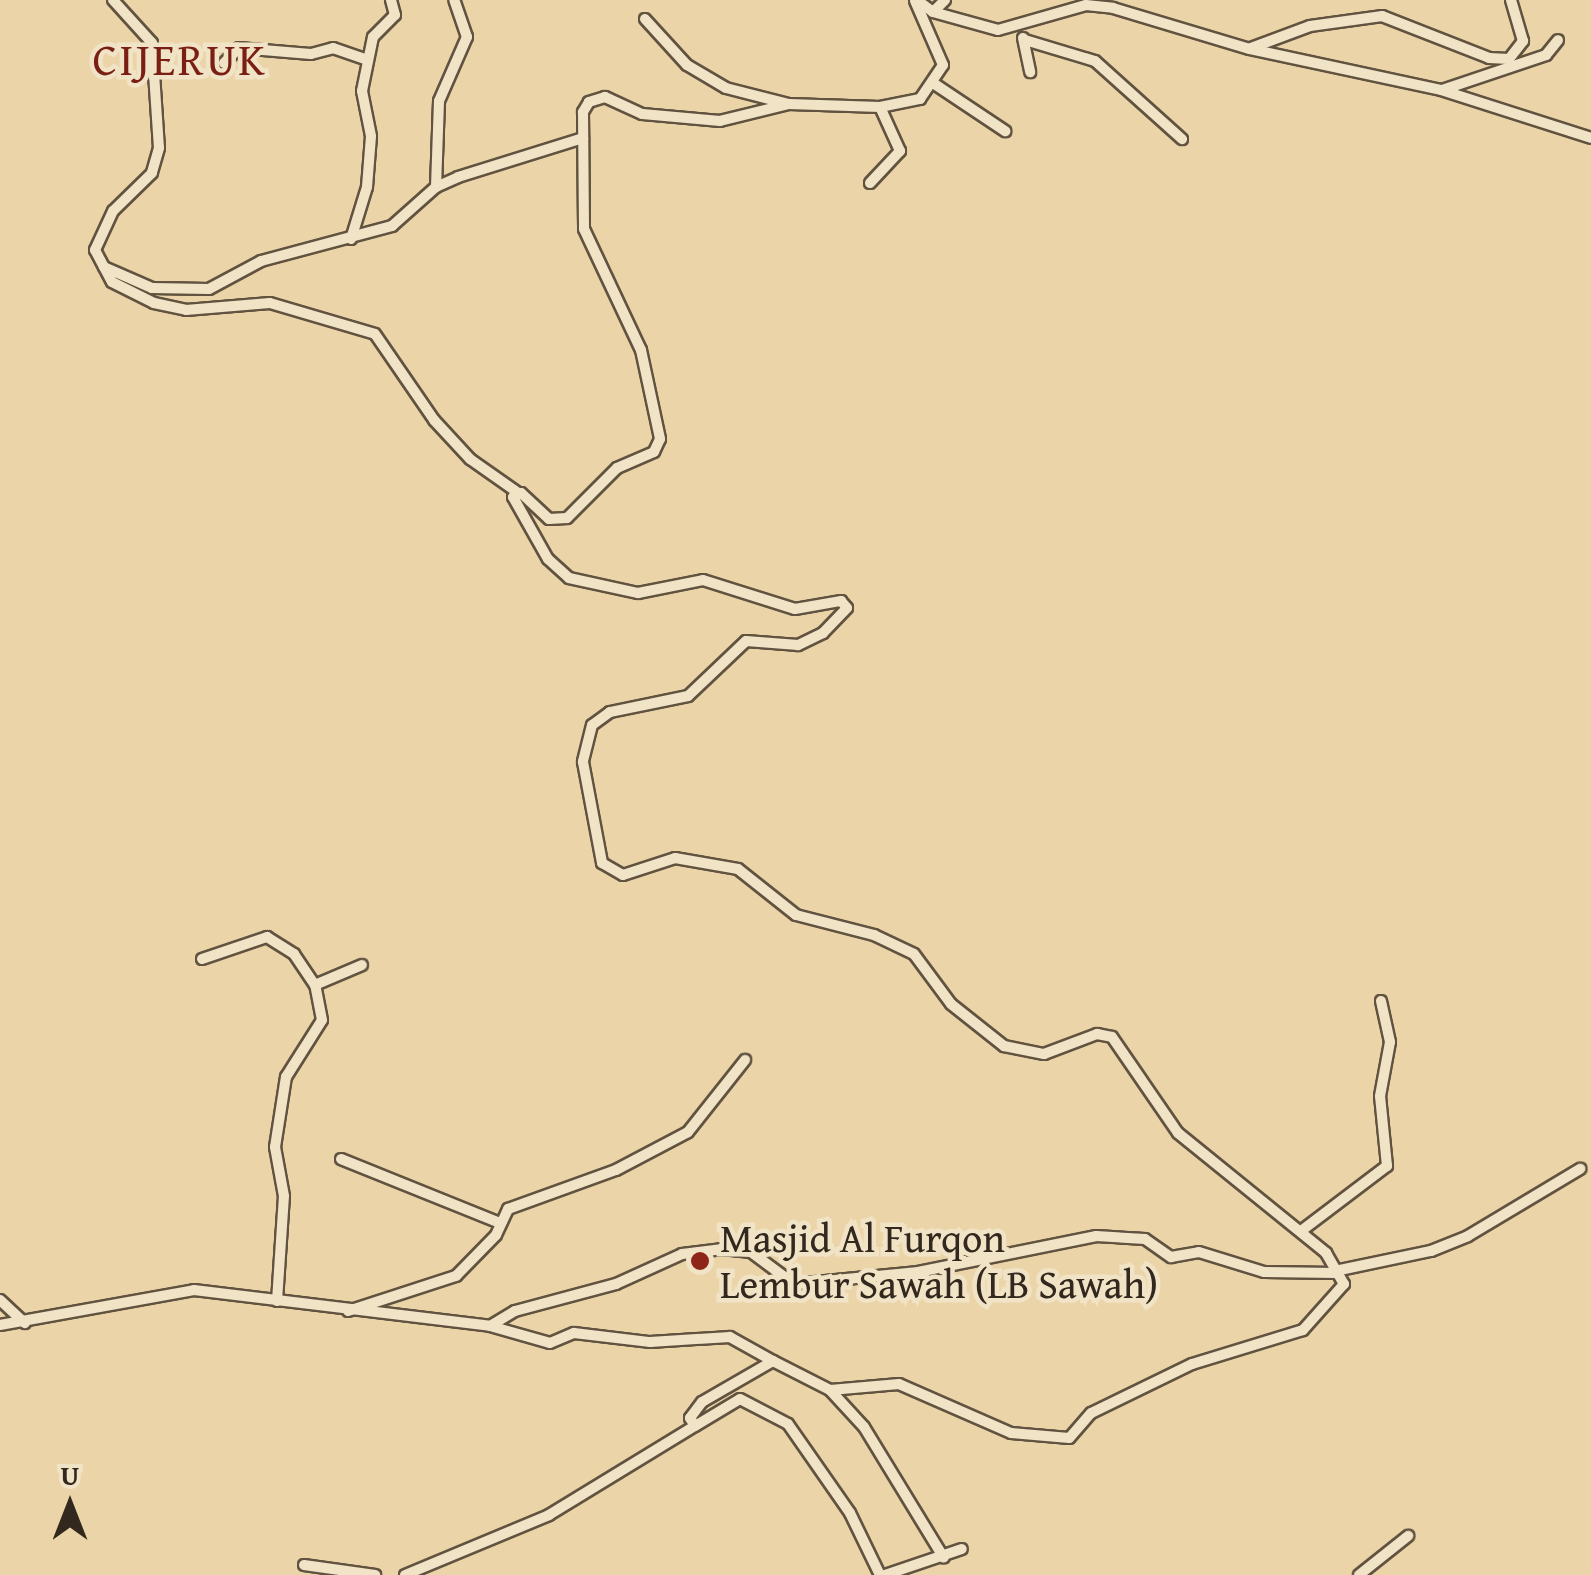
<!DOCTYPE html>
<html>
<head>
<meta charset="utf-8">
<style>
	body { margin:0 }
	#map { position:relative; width:1591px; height:1575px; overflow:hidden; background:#ead4a8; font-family:"Gentium Book Plus",serif }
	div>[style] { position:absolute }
	.roads { filter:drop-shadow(2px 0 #615340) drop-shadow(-2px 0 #615340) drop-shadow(0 2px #615340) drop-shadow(0 -2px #615340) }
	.street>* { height:10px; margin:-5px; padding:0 5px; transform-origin:5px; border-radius:5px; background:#f1e3c6 }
	.dots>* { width:28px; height:28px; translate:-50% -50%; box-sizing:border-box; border:5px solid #f1e3c6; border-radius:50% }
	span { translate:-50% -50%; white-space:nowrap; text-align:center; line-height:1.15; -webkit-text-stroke:9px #f1e3c6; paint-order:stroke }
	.poi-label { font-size:40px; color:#33281e }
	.left { translate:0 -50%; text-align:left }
	.quarter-label { font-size:45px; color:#7a1f14; letter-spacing:2.5px }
	.north { position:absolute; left:20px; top:1455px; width:100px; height:100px; -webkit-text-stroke:8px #f1e3c6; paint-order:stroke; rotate:0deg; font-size:28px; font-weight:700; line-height:40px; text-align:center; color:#33281e }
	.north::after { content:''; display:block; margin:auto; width:35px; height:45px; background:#33281e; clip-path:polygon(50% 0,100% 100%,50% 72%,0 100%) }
</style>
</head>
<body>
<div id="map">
	<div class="roads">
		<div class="street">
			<i style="left:113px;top:0;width:58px;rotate:47.8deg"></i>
			<i style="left:152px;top:43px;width:105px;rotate:86.2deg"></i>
			<i style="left:159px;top:148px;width:26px;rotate:106deg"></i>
			<i style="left:152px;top:173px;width:54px;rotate:135.7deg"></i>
			<i style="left:113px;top:211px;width:43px;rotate:114.8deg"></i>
			<i style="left:95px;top:250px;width:36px;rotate:62deg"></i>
			<i style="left:112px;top:282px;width:47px;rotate:26.6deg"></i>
			<i style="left:154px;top:303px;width:33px;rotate:12deg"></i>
			<i style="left:186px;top:310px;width:84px;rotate:-4.8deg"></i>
			<i style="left:270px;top:303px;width:109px;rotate:16.4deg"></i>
			<i style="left:375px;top:334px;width:104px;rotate:55.5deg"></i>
			<i style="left:434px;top:420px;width:53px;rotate:47.3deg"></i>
			<i style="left:470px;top:459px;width:57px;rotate:35.1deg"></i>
			<i style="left:917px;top:0;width:20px;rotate:37deg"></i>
			<i style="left:933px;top:12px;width:67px;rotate:15.5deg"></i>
			<i style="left:998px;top:30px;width:91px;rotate:-15.9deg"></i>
			<i style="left:1086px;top:5px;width:27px;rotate:6deg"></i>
			<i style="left:1113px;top:8px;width:143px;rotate:16.7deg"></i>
			<i style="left:1250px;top:49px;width:195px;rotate:12.1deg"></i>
			<i style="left:1441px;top:90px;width:157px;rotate:17.7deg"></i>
			<i style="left:933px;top:12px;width:17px;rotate:-45deg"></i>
			<i style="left:645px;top:19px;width:62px;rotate:47.6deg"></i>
			<i style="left:687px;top:65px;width:45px;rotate:30.5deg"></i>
			<i style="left:726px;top:88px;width:65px;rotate:14.3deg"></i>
			<i style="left:789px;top:104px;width:91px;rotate:1.9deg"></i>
			<i style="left:880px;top:107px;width:41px;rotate:-11.3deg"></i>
			<i style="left:920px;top:99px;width:41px;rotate:-55.9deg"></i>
			<i style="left:943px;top:65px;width:70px;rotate:-113.6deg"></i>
			<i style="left:1023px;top:38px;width:35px;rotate:78deg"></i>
			<i style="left:1025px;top:40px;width:73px;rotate:16.7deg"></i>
			<i style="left:1095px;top:61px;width:117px;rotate:41.9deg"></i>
			<i style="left:1251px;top:48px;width:63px;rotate:-20.4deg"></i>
			<i style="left:1310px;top:26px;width:73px;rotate:-7.9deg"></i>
			<i style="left:1382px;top:16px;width:115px;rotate:21.4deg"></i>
			<i style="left:1489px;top:58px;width:20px;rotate:3deg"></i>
			<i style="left:1509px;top:59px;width:23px;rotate:-52deg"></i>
			<i style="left:1523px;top:41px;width:43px;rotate:-106.3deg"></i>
			<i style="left:224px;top:63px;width:21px;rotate:-45deg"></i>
			<i style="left:239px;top:48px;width:72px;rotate:4.8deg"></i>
			<i style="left:311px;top:54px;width:23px;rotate:-15deg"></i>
			<i style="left:333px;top:48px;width:36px;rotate:19deg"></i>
			<i style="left:933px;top:83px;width:87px;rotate:33.7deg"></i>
			<i style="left:1442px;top:90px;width:110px;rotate:-18.6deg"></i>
			<i style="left:1546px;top:55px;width:19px;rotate:-51deg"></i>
			<i style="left:789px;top:104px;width:71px;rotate:166.2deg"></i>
			<i style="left:720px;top:121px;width:78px;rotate:-174.9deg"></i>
			<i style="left:642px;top:114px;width:41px;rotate:-155.3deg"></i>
			<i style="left:605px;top:97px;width:17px;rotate:163deg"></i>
			<i style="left:589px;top:102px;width:12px;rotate:121deg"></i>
			<i style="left:583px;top:112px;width:117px;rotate:89.5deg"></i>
			<i style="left:584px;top:229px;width:134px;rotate:64.8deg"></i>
			<i style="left:641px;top:350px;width:91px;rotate:77.9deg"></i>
			<i style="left:660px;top:439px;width:14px;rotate:115deg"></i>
			<i style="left:654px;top:452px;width:40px;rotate:156.6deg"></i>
			<i style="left:617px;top:468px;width:71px;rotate:135deg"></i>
			<i style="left:567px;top:518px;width:18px;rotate:177deg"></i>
			<i style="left:549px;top:519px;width:38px;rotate:-137deg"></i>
			<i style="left:521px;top:493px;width:9px;rotate:153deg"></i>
			<i style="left:513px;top:497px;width:71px;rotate:60.6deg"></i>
			<i style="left:548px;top:559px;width:28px;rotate:42deg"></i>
			<i style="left:569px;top:578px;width:71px;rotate:12.3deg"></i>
			<i style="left:638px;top:593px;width:66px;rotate:-11.3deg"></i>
			<i style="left:703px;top:580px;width:96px;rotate:17.5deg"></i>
			<i style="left:795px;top:609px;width:47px;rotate:-9.9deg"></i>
			<i style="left:841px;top:601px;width:9px;rotate:49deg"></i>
			<i style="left:847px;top:608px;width:35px;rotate:134deg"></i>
			<i style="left:823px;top:633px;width:28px;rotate:154deg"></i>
			<i style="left:798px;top:645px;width:52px;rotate:-175.6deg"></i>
			<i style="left:746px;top:641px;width:80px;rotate:136.5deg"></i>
			<i style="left:688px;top:696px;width:80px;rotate:168.4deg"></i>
			<i style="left:610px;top:712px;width:22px;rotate:144deg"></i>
			<i style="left:592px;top:725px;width:38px;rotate:104deg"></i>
			<i style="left:583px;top:762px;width:103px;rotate:79.3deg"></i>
			<i style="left:602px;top:863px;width:24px;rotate:30deg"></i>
			<i style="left:623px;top:875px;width:55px;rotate:-18.1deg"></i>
			<i style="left:675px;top:858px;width:64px;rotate:9.9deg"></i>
			<i style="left:738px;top:869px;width:74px;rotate:38.4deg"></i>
			<i style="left:796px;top:915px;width:81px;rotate:14.4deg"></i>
			<i style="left:874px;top:935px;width:44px;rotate:25.4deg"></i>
			<i style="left:914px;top:954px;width:62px;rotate:53.5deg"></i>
			<i style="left:951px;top:1004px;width:68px;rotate:38.4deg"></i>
			<i style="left:1004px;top:1046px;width:41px;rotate:11.3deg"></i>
			<i style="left:1044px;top:1054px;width:57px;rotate:-20.7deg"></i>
			<i style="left:1097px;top:1034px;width:15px;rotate:11deg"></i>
			<i style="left:1112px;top:1037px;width:116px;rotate:55.5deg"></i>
			<i style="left:1178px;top:1133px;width:191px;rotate:39deg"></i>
			<i style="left:1326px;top:1253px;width:36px;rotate:60deg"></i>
			<i style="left:1344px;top:1284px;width:62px;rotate:131.7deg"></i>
			<i style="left:1303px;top:1330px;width:116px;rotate:163deg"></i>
			<i style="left:1192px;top:1364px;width:112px;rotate:154.1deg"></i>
			<i style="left:1091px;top:1413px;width:33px;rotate:131deg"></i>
			<i style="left:1069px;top:1438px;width:58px;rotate:-175.1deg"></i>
			<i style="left:1011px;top:1433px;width:122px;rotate:-156.4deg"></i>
			<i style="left:899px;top:1384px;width:69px;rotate:175deg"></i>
			<i style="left:830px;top:1390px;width:64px;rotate:-153deg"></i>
			<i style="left:773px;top:1361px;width:82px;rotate:150deg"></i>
			<i style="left:702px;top:1402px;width:20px;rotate:127deg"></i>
			<i style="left:690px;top:1418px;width:9px;rotate:58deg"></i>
			<i style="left:695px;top:1426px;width:52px;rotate:-31deg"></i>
			<i style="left:740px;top:1399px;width:54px;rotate:27.5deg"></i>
			<i style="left:788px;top:1424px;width:108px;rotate:55.1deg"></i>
			<i style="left:850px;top:1513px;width:69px;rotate:64.2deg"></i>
			<i style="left:870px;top:183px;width:44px;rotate:-46.8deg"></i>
			<i style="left:900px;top:151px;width:48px;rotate:-114.4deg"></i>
			<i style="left:436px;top:187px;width:86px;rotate:-88deg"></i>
			<i style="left:439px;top:101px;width:70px;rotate:-66.4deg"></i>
			<i style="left:467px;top:37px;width:39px;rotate:-109deg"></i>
			<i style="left:351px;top:239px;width:54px;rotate:-72.9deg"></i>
			<i style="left:367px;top:187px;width:51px;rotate:-85.5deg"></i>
			<i style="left:371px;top:136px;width:46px;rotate:-101.3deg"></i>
			<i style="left:362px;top:91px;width:55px;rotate:-78.5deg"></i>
			<i style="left:373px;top:37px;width:31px;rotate:-45deg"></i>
			<i style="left:395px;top:15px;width:16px;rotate:-105deg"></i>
			<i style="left:104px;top:267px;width:52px;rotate:23.6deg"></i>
			<i style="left:152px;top:288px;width:57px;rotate:1deg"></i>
			<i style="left:209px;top:289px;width:59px;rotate:-28.3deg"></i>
			<i style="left:261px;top:261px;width:136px;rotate:-15deg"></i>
			<i style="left:392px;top:226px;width:59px;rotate:-41.6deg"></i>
			<i style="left:436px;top:187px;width:24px;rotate:-24deg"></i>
			<i style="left:458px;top:177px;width:131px;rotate:-17.3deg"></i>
			<i style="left:202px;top:959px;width:69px;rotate:-18.7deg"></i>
			<i style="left:267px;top:937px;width:32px;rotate:32deg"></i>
			<i style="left:294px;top:954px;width:37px;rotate:56deg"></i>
			<i style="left:341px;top:1159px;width:171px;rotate:21.9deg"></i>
			<i style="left:1301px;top:1231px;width:108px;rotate:-37.1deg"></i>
			<i style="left:1387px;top:1166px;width:70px;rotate:-95.7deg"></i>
			<i style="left:1380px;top:1096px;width:55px;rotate:-79.5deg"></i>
			<i style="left:1390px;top:1042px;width:42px;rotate:-102.4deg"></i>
			<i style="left:1335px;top:1271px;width:98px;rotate:-11.8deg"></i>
			<i style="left:1431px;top:1251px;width:40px;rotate:-22deg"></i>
			<i style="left:1468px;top:1236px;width:131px;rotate:-30.9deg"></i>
			<i style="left:0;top:1300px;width:34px;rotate:43deg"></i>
			<i style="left:277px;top:1301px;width:105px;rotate:-86.2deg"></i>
			<i style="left:284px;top:1196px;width:50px;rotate:-100.4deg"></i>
			<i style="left:275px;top:1147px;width:71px;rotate:-81.1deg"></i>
			<i style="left:286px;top:1077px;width:67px;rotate:-57.7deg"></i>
			<i style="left:322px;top:1020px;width:36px;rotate:-101deg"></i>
			<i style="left:315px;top:985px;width:51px;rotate:-23.1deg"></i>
			<i style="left:348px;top:1311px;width:114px;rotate:-18deg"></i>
			<i style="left:456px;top:1276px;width:57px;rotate:-45.7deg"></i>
			<i style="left:496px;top:1235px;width:29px;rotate:-65deg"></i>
			<i style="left:508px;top:1209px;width:115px;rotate:-19.9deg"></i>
			<i style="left:616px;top:1170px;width:81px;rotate:-27.8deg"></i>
			<i style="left:688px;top:1132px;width:92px;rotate:-51.6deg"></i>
			<i style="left:0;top:1325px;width:197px;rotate:-10.2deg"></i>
			<i style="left:194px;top:1290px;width:298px;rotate:6.9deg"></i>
			<i style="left:490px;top:1326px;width:29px;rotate:-31deg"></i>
			<i style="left:515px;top:1311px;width:105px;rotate:-15deg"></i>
			<i style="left:616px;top:1284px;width:72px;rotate:-24.4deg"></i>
			<i style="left:682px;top:1254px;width:39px;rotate:-7deg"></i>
			<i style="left:721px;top:1249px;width:30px;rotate:6deg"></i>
			<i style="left:751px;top:1252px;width:54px;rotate:36.7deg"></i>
			<i style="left:794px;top:1284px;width:125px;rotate:-5.5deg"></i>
			<i style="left:918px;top:1272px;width:182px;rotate:-11.4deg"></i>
			<i style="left:1096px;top:1236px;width:49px;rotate:3.5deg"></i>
			<i style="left:1145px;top:1239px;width:32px;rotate:35deg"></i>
			<i style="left:1171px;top:1257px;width:28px;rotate:-10deg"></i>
			<i style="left:1199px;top:1252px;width:68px;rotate:17.1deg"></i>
			<i style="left:1264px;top:1272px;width:73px;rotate:0.8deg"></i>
			<i style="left:490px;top:1326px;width:62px;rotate:15.8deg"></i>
			<i style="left:550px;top:1343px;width:26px;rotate:-23deg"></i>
			<i style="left:574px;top:1333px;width:77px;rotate:6.8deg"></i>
			<i style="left:650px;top:1342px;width:80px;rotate:-3.6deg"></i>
			<i style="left:730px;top:1337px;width:49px;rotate:29.2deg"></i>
			<i style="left:830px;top:1390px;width:50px;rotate:47.4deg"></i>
			<i style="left:864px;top:1427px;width:153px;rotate:58.6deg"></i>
			<i style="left:304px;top:1565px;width:72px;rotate:8deg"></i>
			<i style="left:405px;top:1575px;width:156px;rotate:-22.6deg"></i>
			<i style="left:549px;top:1515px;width:171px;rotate:-31.4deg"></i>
			<i style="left:885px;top:1575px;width:81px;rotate:-18.7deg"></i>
			<i style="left:1359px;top:1575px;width:63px;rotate:-38.5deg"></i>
		</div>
	</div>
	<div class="dots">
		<i style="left:700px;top:1261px;background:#8f2418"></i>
	</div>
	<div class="poi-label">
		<span class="left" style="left:720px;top:1261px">Masjid Al Furqon<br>Lembur Sawah (LB Sawah)</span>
	</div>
	<div class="quarter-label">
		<span style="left:180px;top:59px">CIJERUK</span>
	</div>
	<div class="north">U</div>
</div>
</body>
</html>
